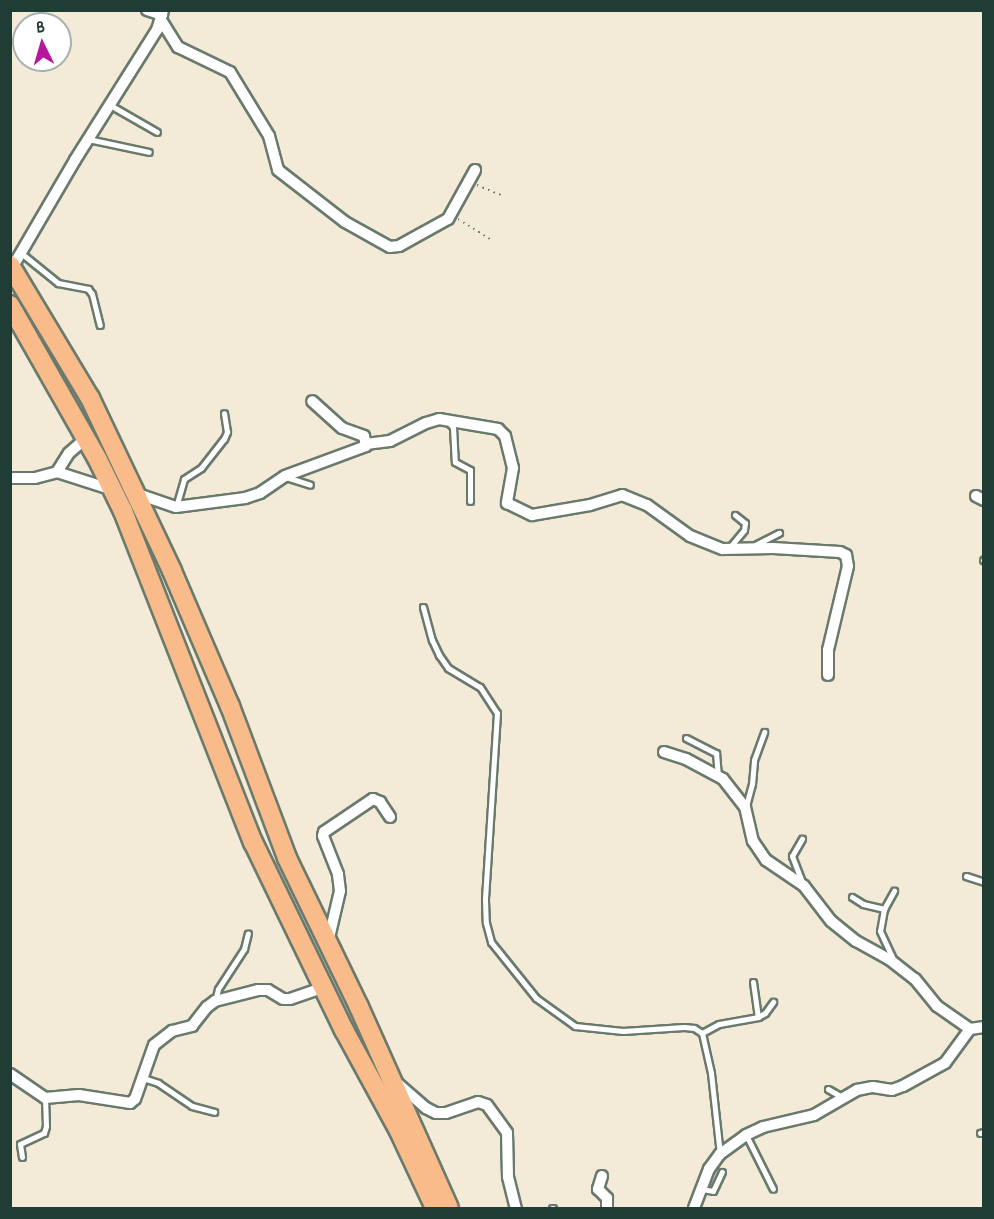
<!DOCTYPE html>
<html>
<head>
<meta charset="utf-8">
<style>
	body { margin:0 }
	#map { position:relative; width:994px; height:1219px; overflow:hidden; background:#f3ebd7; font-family:"Patrick Hand",sans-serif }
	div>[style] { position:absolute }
	.path>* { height:2px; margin-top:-1px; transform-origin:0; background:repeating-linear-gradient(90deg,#697a6d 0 1.5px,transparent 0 6px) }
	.roads { filter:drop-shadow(2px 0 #697a6d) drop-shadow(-2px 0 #697a6d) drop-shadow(0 2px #697a6d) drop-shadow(0 -2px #697a6d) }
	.service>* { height:5px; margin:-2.5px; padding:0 2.5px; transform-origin:2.5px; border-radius:2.5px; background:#fff }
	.minor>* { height:10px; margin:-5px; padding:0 5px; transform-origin:5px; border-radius:5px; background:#fff }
	.trunk>* { height:18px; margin:-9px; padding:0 9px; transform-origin:9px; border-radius:9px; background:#fabb8b }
	span { translate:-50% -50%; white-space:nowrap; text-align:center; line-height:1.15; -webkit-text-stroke:4.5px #fff; paint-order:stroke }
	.frame { position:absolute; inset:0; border:12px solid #1f3d34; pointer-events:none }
	.north { position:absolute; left:12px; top:12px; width:60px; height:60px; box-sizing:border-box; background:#fff; border:2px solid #a5b1ae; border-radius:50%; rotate:355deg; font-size:16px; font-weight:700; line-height:24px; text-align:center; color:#1f3d34 }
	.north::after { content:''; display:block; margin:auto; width:21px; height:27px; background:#b5179e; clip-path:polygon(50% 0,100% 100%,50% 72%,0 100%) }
</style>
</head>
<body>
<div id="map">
	<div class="path">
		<i style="left:477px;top:185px;width:28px;rotate:23deg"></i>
		<i style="left:458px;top:219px;width:38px;rotate:32deg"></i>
	</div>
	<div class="roads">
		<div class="service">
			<i style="left:110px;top:105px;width:54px;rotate:29.9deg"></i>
			<i style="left:88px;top:139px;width:62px;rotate:12deg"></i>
			<i style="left:21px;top:253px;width:48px;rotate:39deg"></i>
			<i style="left:58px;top:283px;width:31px;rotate:11deg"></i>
			<i style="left:88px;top:289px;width:6px;rotate:51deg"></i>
			<i style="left:92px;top:294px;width:32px;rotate:76deg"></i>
			<i style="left:448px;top:422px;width:7px;rotate:45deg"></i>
			<i style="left:453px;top:427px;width:35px;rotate:87deg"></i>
			<i style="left:455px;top:462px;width:17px;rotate:28deg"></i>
			<i style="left:470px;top:470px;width:31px;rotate:90deg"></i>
			<i style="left:286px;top:477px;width:25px;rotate:18deg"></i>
			<i style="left:176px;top:507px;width:29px;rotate:-74deg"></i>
			<i style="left:184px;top:479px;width:20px;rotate:-33deg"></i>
			<i style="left:201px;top:468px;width:37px;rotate:-52deg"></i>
			<i style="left:224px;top:439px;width:8px;rotate:-67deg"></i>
			<i style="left:227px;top:432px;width:19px;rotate:-99deg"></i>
			<i style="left:755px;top:545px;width:27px;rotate:-27deg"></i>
			<i style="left:729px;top:548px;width:23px;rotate:-50deg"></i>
			<i style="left:744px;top:530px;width:7px;rotate:-82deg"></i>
			<i style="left:745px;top:523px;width:13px;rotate:-141deg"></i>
			<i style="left:983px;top:560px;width:1px;rotate:-45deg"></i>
			<i style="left:423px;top:607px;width:34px;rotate:75deg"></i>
			<i style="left:432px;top:640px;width:17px;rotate:65deg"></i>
			<i style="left:439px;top:655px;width:16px;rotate:55deg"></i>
			<i style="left:448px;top:668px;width:37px;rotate:31deg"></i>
			<i style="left:480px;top:687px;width:31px;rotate:57deg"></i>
			<i style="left:497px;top:713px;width:187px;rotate:93.7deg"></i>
			<i style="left:485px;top:900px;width:23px;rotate:88deg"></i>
			<i style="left:486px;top:923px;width:20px;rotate:75deg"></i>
			<i style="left:491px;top:942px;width:72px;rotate:51.2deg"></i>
			<i style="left:536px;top:998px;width:48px;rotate:35.7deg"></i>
			<i style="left:575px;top:1026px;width:48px;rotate:5.9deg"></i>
			<i style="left:623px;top:1031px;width:61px;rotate:-3.8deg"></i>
			<i style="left:684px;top:1027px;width:10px;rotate:6deg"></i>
			<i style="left:694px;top:1028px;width:9px;rotate:32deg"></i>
			<i style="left:702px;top:1033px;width:41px;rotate:77.3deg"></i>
			<i style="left:711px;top:1073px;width:81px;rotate:83.7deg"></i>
			<i style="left:686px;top:738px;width:34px;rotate:27deg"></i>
			<i style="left:716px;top:753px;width:22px;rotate:85deg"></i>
			<i style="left:746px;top:806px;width:23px;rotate:-75deg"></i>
			<i style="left:752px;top:784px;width:24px;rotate:-85deg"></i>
			<i style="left:754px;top:760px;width:30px;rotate:-70deg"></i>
			<i style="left:966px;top:876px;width:19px;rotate:18deg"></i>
			<i style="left:802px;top:882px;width:28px;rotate:-111deg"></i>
			<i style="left:792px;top:856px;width:20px;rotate:-60deg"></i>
			<i style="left:852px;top:897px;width:13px;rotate:32deg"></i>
			<i style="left:863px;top:904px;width:22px;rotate:13deg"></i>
			<i style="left:884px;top:909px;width:22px;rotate:100deg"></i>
			<i style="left:880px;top:931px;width:29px;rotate:65deg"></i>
			<i style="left:884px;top:909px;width:21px;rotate:-61deg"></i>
			<i style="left:753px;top:982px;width:35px;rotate:82deg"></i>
			<i style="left:215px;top:1001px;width:12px;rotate:-76deg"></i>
			<i style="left:218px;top:989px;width:48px;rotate:-57deg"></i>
			<i style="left:244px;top:949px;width:16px;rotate:-76deg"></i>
			<i style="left:702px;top:1033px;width:19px;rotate:-28deg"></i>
			<i style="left:719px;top:1024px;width:40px;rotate:-10deg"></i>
			<i style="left:758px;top:1017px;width:8px;rotate:-30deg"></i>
			<i style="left:765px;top:1013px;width:14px;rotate:-54deg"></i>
			<i style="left:143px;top:1078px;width:16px;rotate:18deg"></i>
			<i style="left:158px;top:1083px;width:41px;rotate:34.1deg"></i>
			<i style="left:192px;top:1106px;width:23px;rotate:15deg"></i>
			<i style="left:828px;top:1089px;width:16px;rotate:30deg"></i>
			<i style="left:980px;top:1133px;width:4px;rotate:-14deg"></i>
			<i style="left:746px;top:1135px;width:60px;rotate:63.4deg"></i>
			<i style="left:22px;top:1157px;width:13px;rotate:-99deg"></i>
			<i style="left:20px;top:1144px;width:26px;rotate:-25deg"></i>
			<i style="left:44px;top:1133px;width:7px;rotate:-74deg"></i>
			<i style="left:46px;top:1126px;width:28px;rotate:-92deg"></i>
			<i style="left:701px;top:1189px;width:12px;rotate:9deg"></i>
			<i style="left:713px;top:1191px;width:21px;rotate:-65deg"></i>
			<i style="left:552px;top:1208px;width:1px"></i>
		</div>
		<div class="minor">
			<i style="left:147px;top:10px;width:16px;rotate:18deg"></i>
			<i style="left:161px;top:20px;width:32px;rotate:58deg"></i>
			<i style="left:178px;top:47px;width:58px;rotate:25.7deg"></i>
			<i style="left:230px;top:72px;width:75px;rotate:58.6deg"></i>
			<i style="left:269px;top:136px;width:35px;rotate:75deg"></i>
			<i style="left:278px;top:170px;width:85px;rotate:37.8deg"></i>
			<i style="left:345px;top:222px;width:51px;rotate:29.1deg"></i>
			<i style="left:390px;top:247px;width:9px;rotate:-6deg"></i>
			<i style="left:399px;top:246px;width:56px;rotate:-28.9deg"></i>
			<i style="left:448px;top:219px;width:56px;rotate:-61.1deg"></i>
			<i style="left:12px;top:268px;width:125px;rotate:-59.7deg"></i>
			<i style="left:75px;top:160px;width:154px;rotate:-57.8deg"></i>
			<i style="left:157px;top:30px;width:21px;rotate:-73deg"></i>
			<i style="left:366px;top:444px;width:24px;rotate:-7deg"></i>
			<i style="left:390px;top:441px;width:40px;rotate:-26.6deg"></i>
			<i style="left:426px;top:423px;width:14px;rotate:-17deg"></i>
			<i style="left:439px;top:419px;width:60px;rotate:9.6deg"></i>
			<i style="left:498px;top:429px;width:10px;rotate:45deg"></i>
			<i style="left:505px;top:436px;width:33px;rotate:76deg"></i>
			<i style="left:513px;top:468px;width:36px;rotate:100deg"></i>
			<i style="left:507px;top:503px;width:28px;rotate:26deg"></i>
			<i style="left:532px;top:515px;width:59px;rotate:-9.8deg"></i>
			<i style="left:590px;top:505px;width:34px;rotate:-17deg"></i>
			<i style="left:622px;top:495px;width:27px;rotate:22deg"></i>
			<i style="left:647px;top:505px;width:53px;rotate:35.8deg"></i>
			<i style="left:690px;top:536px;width:35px;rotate:22deg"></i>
			<i style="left:723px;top:549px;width:50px;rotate:-1.1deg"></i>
			<i style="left:773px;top:548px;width:67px;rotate:3.4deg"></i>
			<i style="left:840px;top:552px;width:7px;rotate:27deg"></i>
			<i style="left:846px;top:555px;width:11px;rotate:80deg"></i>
			<i style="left:848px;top:566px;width:86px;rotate:103.4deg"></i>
			<i style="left:828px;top:650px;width:25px;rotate:90deg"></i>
			<i style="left:57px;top:472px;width:22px;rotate:-58deg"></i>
			<i style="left:69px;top:453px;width:20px;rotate:-41deg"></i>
			<i style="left:10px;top:478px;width:25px"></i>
			<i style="left:35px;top:478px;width:23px;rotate:-15deg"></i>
			<i style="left:57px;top:472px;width:59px;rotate:17.8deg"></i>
			<i style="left:135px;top:493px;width:43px;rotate:18.9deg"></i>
			<i style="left:176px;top:507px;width:70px;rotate:-7.4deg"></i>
			<i style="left:245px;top:498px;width:16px;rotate:-18deg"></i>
			<i style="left:260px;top:493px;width:30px;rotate:-34deg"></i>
			<i style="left:285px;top:476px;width:86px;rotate:-20.3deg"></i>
			<i style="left:366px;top:446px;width:10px;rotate:-101deg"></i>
			<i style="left:364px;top:436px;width:23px;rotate:-160deg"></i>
			<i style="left:342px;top:428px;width:40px;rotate:-138deg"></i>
			<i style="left:976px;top:496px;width:9px;rotate:27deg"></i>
			<i style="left:664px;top:752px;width:23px;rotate:18deg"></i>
			<i style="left:686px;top:759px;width:42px;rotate:28.4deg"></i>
			<i style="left:723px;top:779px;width:36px;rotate:52deg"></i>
			<i style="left:745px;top:807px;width:35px;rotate:77deg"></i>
			<i style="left:753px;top:841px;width:23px;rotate:56deg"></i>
			<i style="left:766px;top:860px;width:46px;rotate:34.4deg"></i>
			<i style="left:804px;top:886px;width:44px;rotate:52.4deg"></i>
			<i style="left:831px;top:921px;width:32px;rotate:39deg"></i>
			<i style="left:856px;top:941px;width:38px;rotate:29deg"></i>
			<i style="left:889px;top:959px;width:33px;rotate:38deg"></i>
			<i style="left:915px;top:979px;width:35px;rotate:51deg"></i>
			<i style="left:937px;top:1006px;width:40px;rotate:34.9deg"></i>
			<i style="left:328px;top:942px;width:52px;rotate:-76.8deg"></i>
			<i style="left:340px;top:891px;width:17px;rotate:-97deg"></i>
			<i style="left:338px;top:874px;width:41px;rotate:-111.5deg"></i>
			<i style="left:323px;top:836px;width:4px;rotate:-76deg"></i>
			<i style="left:324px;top:832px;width:59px;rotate:-34deg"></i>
			<i style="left:373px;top:799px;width:8px;rotate:23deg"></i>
			<i style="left:380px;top:802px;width:18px;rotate:56deg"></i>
			<i style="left:10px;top:1074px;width:42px;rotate:34.4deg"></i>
			<i style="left:45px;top:1098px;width:34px;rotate:-5deg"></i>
			<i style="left:79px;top:1095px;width:52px;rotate:8.9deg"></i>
			<i style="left:130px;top:1103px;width:6px;rotate:-39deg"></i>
			<i style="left:135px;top:1099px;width:57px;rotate:-70.6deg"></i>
			<i style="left:154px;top:1045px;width:23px;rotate:-38deg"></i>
			<i style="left:172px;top:1031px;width:21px;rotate:-14deg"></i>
			<i style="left:192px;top:1026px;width:24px;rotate:-52deg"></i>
			<i style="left:207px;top:1007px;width:10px;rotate:-37deg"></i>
			<i style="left:215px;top:1001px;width:44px;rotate:-14.3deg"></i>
			<i style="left:258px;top:990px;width:10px"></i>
			<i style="left:268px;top:990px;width:17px;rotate:31deg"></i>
			<i style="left:283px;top:999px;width:7px"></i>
			<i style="left:290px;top:999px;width:36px;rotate:-19deg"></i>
			<i style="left:396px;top:1082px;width:40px;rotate:41deg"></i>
			<i style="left:426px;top:1108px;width:11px;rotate:27deg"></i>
			<i style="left:436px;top:1113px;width:10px"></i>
			<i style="left:446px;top:1113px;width:34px;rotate:-19deg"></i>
			<i style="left:478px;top:1102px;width:9px;rotate:18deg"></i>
			<i style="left:487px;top:1105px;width:34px;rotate:54deg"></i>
			<i style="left:507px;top:1133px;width:44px;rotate:88.7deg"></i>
			<i style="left:508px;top:1177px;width:32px;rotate:76deg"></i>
			<i style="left:602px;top:1176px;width:14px;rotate:107deg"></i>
			<i style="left:598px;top:1189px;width:13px;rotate:45deg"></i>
			<i style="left:607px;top:1198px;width:10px;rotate:90deg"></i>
			<i style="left:694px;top:1208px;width:42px;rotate:-69deg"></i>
			<i style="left:709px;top:1169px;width:19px;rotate:-54deg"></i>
			<i style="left:720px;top:1154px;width:32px;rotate:-36deg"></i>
			<i style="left:746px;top:1135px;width:19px;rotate:-25deg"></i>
			<i style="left:763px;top:1127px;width:52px;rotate:-13.2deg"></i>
			<i style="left:814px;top:1115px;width:50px;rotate:-30.2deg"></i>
			<i style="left:857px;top:1090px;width:16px;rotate:-11deg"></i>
			<i style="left:873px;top:1087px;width:19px;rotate:9deg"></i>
			<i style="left:892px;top:1090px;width:12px;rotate:-20deg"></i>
			<i style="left:903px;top:1086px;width:48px;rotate:-28.7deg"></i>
			<i style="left:945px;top:1063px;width:42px;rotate:-53.7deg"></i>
			<i style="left:970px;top:1029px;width:14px;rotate:-8deg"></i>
		</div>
		<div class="trunk">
			<i style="left:10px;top:265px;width:155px;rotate:59deg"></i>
			<i style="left:90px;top:398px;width:191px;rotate:64.6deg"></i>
			<i style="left:172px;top:571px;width:147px;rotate:66.8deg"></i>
			<i style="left:230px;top:706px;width:162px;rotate:69.4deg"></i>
			<i style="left:287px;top:858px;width:165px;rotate:64.2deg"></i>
			<i style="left:359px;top:1007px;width:220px;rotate:65.9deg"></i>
			<i style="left:10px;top:305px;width:176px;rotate:60.4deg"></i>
			<i style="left:97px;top:458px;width:59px;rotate:63.9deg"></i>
			<i style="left:123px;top:511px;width:356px;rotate:68.6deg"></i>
			<i style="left:253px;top:842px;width:209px;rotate:64.2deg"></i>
			<i style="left:344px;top:1030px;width:115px;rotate:61.4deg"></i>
			<i style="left:399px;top:1131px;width:85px;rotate:64.9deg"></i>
		</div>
	</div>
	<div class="frame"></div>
	<div class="north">B</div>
</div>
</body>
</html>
